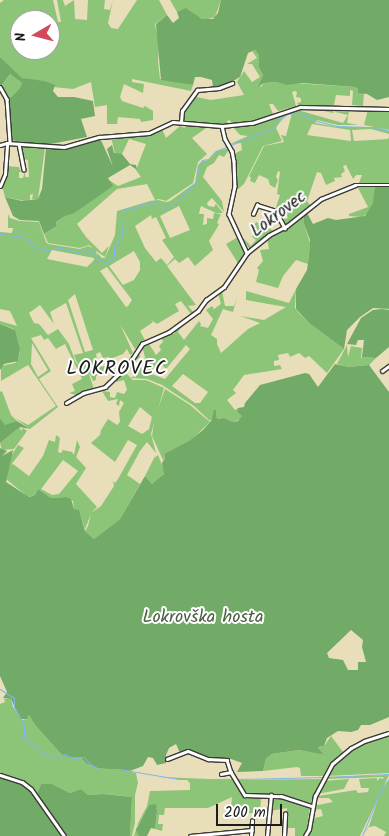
<!DOCTYPE html>
<html>
<head>
<meta charset="utf-8">
<style>
	body { margin:0 }
	#map { position:relative; width:389px; height:836px; overflow:hidden; background:#e8deba; font-family:Kalam,sans-serif }
	div>[style] { position:absolute }
	.green>* { inset:0; background:#8dc578 }
	.forest>* { inset:0; background:#72aa68 }
	.stream>* { height:1px; margin:-0.5px; padding:0 0.5px; transform-origin:0.5px; border-radius:0.5px; background:#81b6ef }
	.roads { filter:drop-shadow(1px 0 #3b3934) drop-shadow(-1px 0 #3b3934) drop-shadow(0 1px #3b3934) drop-shadow(0 -1px #3b3934) }
	.minor>* { height:2.5px; margin:-1.25px; padding:0 1.25px; transform-origin:1.25px; border-radius:1.25px; background:#fff }
	.tertiary>* { height:3px; margin:-1.5px; padding:0 1.5px; transform-origin:1.5px; border-radius:1.5px; background:#fff }
	span { translate:-50% -50%; white-space:nowrap; text-align:center; line-height:1.15; -webkit-text-stroke:4px #fff; paint-order:stroke }
	.street-label { font-size:18px; color:#1c1c1c }
	.park-label { font-size:18px; color:#496041 }
	.quarter-label { font-size:20px; color:#1c1c1c; letter-spacing:1px }
	.north { position:absolute; left:10px; top:10px; width:50px; height:50px; box-sizing:border-box; background:#fff; border:1px solid #a4a4a4; border-radius:50%; rotate:262deg; font-size:14px; font-weight:700; line-height:20px; text-align:center; color:#1c1c1c }
	.north::after { content:''; display:block; margin:auto; width:18px; height:22px; background:#d1495b; clip-path:polygon(50% 0,100% 100%,50% 72%,0 100%) }
	.scale { position:absolute; left:216px; top:804px; width:66px; height:22px; box-sizing:border-box; border:2px solid #1c1c1c; border-top:0; padding-left:6px; font-size:15px; line-height:18px; white-space:nowrap; color:#1c1c1c; -webkit-text-stroke:4px #fff; paint-order:stroke }
</style>
</head>
<body>
<div id="map">
	<div class="green">
		<i style="clip-path:polygon(evenodd,4px 0,53px 0,58px 22px,61px 22px,57px 0,63px 0,65px 6px,74px 0,75px 19px,87px 20px,88px 0,105px 0,104px 9px,110px 10px,113px 0,108px 23px,111px 28px,118px 29px,137px 0,159px 0,167px 15px,155px 24px,159px 43px,158px 61px,160px 79px,193px 85px,191px 91px,132px 79px,132px 82px,144px 84px,143px 93px,124px 84px,120px 97px,122px 101px,143px 108px,145px 106px,153px 111px,153px 120px,141px 122px,140px 119px,118px 117px,117px 124px,107px 124px,107px 105px,95px 107px,91px 82px,73px 89px,53px 87px,54px 85px,45px 81px,27px 80px,18px 76px,0 57px,0 3px,4px 0,20px 20px,50px 20px,50px 50px,20px 50px,20px 20px)"></i>
		<i style="clip-path:polygon(170px 0,221px 0,215px 17px,205px 20px,194px 15px,188px 9px,177px 12px)"></i>
		<i style="clip-path:polygon(255px 50px,259px 55px,259px 68px,263px 75px,259px 85px,261px 87px,264px 83px,277px 82px,355px 87px,358px 89px,358px 93px,364px 93px,363px 106px,352px 105px,353px 91px,350px 90px,350px 96px,336px 95px,334px 105px,299px 105px,297px 103px,301px 102px,301px 98px,296px 97px,297px 92px,295px 91px,292px 92px,296px 106px,278px 111px,273px 104px,269px 104px,273px 114px,260px 119px,231px 124px,230px 120px,227px 121px,228px 124px,215px 125px,183px 121px,182px 117px,196px 97px,211px 100px,244px 95px,237px 82px,244px 71px,252px 82px,260px 77px,252px 64px,247px 64px,257px 58px,252px 51px)"></i>
		<i style="clip-path:polygon(10px 74px,22px 83px,19px 89px,7px 101px,1px 87px)"></i>
		<i style="clip-path:polygon(evenodd,301px 108px,334px 109px,333px 113px,315px 109px,301px 111px,343px 123px,348px 115px,335px 112px,336px 109px,360px 109px,349px 111px,347px 123px,358px 125px,338px 125px,317px 120px,315px 123px,338px 127px,376px 127px,389px 131px,389px 134px,371px 129px,352px 130px,354px 141px,388px 139px,389px 137px,389px 184px,359px 183px,362px 175px,356px 175px,353px 179px,346px 165px,343px 166px,345px 171px,341px 174px,342px 177px,334px 178px,335px 181px,326px 185px,321px 173px,317px 172px,307px 201px,310px 205px,286px 226px,282px 220px,288px 218px,284px 208px,278px 209px,278px 212px,275px 210px,280px 195px,277px 194px,280px 172px,278px 171px,276px 177px,278px 180px,275px 188px,270px 185px,268px 179px,259px 175px,255px 183px,250px 181px,251px 178px,249px 176px,264px 146px,284px 142px,281px 135px,286px 136px,292px 113px,282px 118px,276px 128px,282px 141px,263px 146px,244px 184px,237px 190px,234px 154px,242px 150px,241px 143px,230px 144px,248px 136px,240px 135px,233px 127px,274px 118px,301px 108px,312px 124px,350px 130px,351px 141px,307px 135px,312px 124px)"></i>
		<i style="clip-path:polygon(368px 109px,389px 110px,389px 130px,364px 125px)"></i>
		<i style="clip-path:polygon(evenodd,184px 123px,215px 127px,218px 129px,206px 128px,192px 138px,207px 154px,198px 162px,193px 183px,166px 201px,159px 199px,155px 200px,147px 184px,117px 189px,77px 224px,86px 237px,102px 253px,109px 246px,105px 257px,96px 251px,97px 256px,97px 253px,102px 258px,105px 258px,115px 235px,117px 211px,150px 201px,158px 200px,166px 202px,170px 201px,195px 183px,198px 165px,203px 161px,208px 160px,216px 151px,230px 148px,224px 157px,219px 155px,214px 163px,207px 167px,203px 177px,222px 201px,224px 212px,212px 198px,207px 203px,208px 206px,214px 207px,216px 204px,223px 213px,216px 213px,201px 206px,200px 209px,199px 214px,204px 214px,203px 225px,207px 224px,207px 218px,213px 219px,214px 213px,221px 214px,217px 223px,219px 224px,217px 228px,209px 241px,213px 250px,195px 266px,188px 257px,179px 263px,175px 259px,167px 266px,196px 305px,188px 306px,194px 313px,191px 314px,181px 301px,175px 304px,179px 311px,157px 324px,151px 320px,153px 322px,140px 331px,145px 340px,135px 349px,120px 324px,133px 353px,130px 355px,127px 349px,123px 354px,110px 359px,109px 357px,103px 358px,100px 352px,96px 354px,97px 360px,102px 364px,100px 367px,104px 366px,108px 369px,96px 376px,96px 380px,93px 381px,91px 376px,89px 374px,94px 389px,76px 395px,69px 393px,75px 391px,72px 384px,82px 379px,65px 344px,56px 349px,48px 338px,44px 340px,41px 335px,31px 338px,51px 371px,39px 379px,58px 407px,30px 429px,15px 418px,28px 425px,56px 406px,28px 365px,1px 381px,1px 366px,15px 363px,19px 358px,20px 349px,14px 329px,0 324px,0 321px,17px 326px,10px 311px,0 309px,0 232px,12px 233px,13px 228px,8px 228px,8px 214px,10px 218px,20px 221px,39px 222px,46px 242px,48px 244px,80px 249px,88px 246px,93px 248px,89px 245px,80px 248px,48px 243px,44px 234px,57px 226px,56px 222px,65px 216px,73px 214px,98px 195px,109px 180px,118px 186px,141px 177px,136px 170px,146px 144px,129px 139px,122px 154px,115px 154px,111px 137px,139px 135px,162px 129px,166px 138px,180px 126px,185px 128px,184px 123px,179px 206px,190px 230px,170px 238px,160px 216px,179px 206px,184px 123px,151px 215px,152px 219px,156px 217px,166px 238px,162px 240px,174px 257px,167px 265px,161px 258px,156px 262px,145px 248px,135px 226px,151px 215px,184px 123px,52px 250px,94px 258px,94px 260px,87px 267px,47px 259px,52px 250px,184px 123px,134px 251px,140px 262px,140px 270px,134px 280px,123px 285px,109px 266px,134px 251px,184px 123px,107px 267px,132px 300px,128px 306px,126px 307px,100px 271px,107px 267px,184px 123px,75px 294px,93px 350px,85px 352px,68px 300px,75px 294px,184px 123px,66px 303px,83px 353px,74px 355px,77px 363px,89px 373px,76px 363px,69px 344px,58px 329px,48px 335px,39px 324px,34px 323px,29px 313px,40px 305px,54px 324px,50px 312px,66px 303px,184px 123px,32px 343px,48px 370px,38px 377px,31px 364px,32px 343px)"></i>
		<i style="clip-path:polygon(20px 144px,45px 148px,38px 199px,32px 199px,33px 194px,30px 195px,30px 200px,25px 201px,5px 197px,2px 186px,6px 177px,6px 166px,19px 167px,21px 172px,19px 172px,19px 178px,23px 178px,25px 171px,25px 177px,29px 177px,28px 160px,24px 159px,21px 154px)"></i>
		<i style="clip-path:polygon(375px 185px,374px 201px,368px 213px,362px 217px,349px 216px,349px 214px,368px 207px,357px 186px)"></i>
		<i style="clip-path:polygon(304px 212px,304px 224px,310px 243px,308px 264px,296px 260px,283px 276px,278px 288px,256px 282px,259px 270px,257px 268px,263px 261px,260px 250px,269px 249px,267px 238px,289px 226px)"></i>
		<i style="clip-path:polygon(256px 222px,274px 231px,251px 251px,243px 240px,244px 239px,251px 246px,256px 240px,252px 237px,255px 231px,252px 229px)"></i>
		<i style="clip-path:polygon(238px 237px,245px 252px,239px 265px,226px 244px)"></i>
		<i style="clip-path:polygon(evenodd,296px 289px,295px 308px,298px 312px,309px 323px,344px 349px,327px 373px,309px 356px,305px 358px,299px 353px,290px 357px,288px 353px,278px 355px,279px 360px,274px 361px,274px 366px,280px 365px,282px 369px,244px 375px,233px 390px,236px 393px,227px 400px,235px 410px,238px 408px,237px 412px,242px 416px,241px 419px,233px 422px,224px 418px,217px 419px,216px 410px,210px 421px,194px 406px,162px 385px,147px 379px,131px 378px,137px 374px,128px 367px,135px 352px,141px 347px,142px 349px,138px 350px,140px 357px,134px 362px,143px 370px,145px 368px,142px 364px,145px 357px,142px 346px,147px 341px,156px 355px,161px 350px,159px 346px,163px 342px,161px 336px,174px 334px,176px 329px,184px 323px,178px 332px,184px 340px,199px 321px,201px 324px,200px 326px,208px 328px,213px 319px,206px 310px,212px 306px,214px 309px,221px 304px,218px 293px,222px 291px,225px 306px,234px 306px,237px 298px,233px 312px,223px 309px,211px 335px,217px 339px,217px 344px,221px 353px,248px 329px,260px 323px,240px 316px,264px 320px,286px 307px,246px 300px,246px 291px,289px 303px,296px 289px,186px 345px,190px 349px,165px 379px,149px 373px,159px 362px,166px 369px,186px 345px,296px 289px,183px 374px,208px 392px,200px 403px,195px 403px,172px 386px,183px 374px)"></i>
		<i style="clip-path:polygon(347px 345px,348px 357px,351px 346px,362px 348px,361px 359px,362px 357px,376px 358px,369px 365px,349px 367px,337px 364px)"></i>
		<i style="clip-path:polygon(evenodd,124px 371px,133px 380px,146px 380px,164px 388px,151px 434px,156px 453px,147px 442px,140px 451px,127px 475px,140px 484px,120px 519px,94px 539px,85px 531px,88px 526px,91px 514px,85px 529px,79px 511px,74px 509px,73px 501px,66px 497px,51px 498px,38px 489px,35px 495px,28px 497px,6px 479px,11px 456px,18px 445px,24px 448px,11px 465px,13px 464px,29px 476px,43px 456px,49px 440px,55px 442px,56px 435px,60px 438px,58px 452px,61px 453px,63px 450px,72px 452px,74px 455px,77px 440px,80px 447px,76px 457px,86px 468px,76px 484px,97px 507px,91px 513px,101px 506px,114px 486px,113px 481px,115px 483px,118px 479px,137px 445px,128px 440px,115px 462px,91px 443px,100px 435px,101px 430px,108px 419px,117px 425px,120px 422px,119px 412px,124px 403px,120px 400px,119px 406px,116px 404px,118px 399px,108px 401px,102px 391px,110px 392px,110px 397px,115px 398px,117px 392px,124px 394px,127px 390px,124px 380px,116px 382px,115px 379px,124px 371px,140px 407px,152px 417px,149px 429px,142px 434px,128px 426px,140px 407px,124px 371px,63px 460px,78px 471px,59px 494px,52px 495px,43px 490px,41px 489px,63px 460px)"></i>
		<i style="clip-path:polygon(165px 389px,190px 405px,210px 422px,190px 441px,164px 454px,165px 458px,163px 460px,152px 436px,155px 417px)"></i>
		<i style="clip-path:polygon(2px 391px,11px 415px,17px 421px,11px 425px,5px 425px,0 418px,0 392px)"></i>
		<i style="clip-path:polygon(20px 427px,21px 431px,23px 428px,27px 431px,14px 449px,2px 450px,0 443px)"></i>
		<i style="clip-path:polygon(158px 455px,165px 472px,158px 481px,152px 484px,145px 476px,154px 458px)"></i>
		<i style="clip-path:polygon(4px 699px,11px 699px,13px 707px,22px 720px,27px 719px,29px 715px,35px 725px,62px 755px,70px 758px,81px 757px,97px 768px,120px 769px,136px 773px,138px 783px,135px 795px,135px 823px,132px 836px,130px 836px,132px 797px,103px 794px,88px 795px,81px 789px,70px 793px,52px 784px,41px 784px,37px 794px,23px 781px,0 774px,0 704px,5px 702px)"></i>
		<i style="clip-path:polygon(389px 735px,389px 773px,326px 776px,337px 761px,349px 752px,369px 740px)"></i>
		<i style="clip-path:polygon(331px 736px,343px 752px,329px 765px,323px 776px,301px 776px,300px 768px,297px 767px,263px 771px,266px 757px,272px 754px,299px 750px,324px 755px,318px 747px,324px 746px)"></i>
		<i style="clip-path:polygon(389px 775px,360px 836px,307px 836px,310px 830px,311px 819px,323px 816px,321px 809px,312px 810px,313px 806px,333px 802px,329px 798px,318px 798px,318px 796px,356px 790px,358px 793px,368px 792px,369px 788px,361px 788px,359px 779px,377px 778px,377px 781px,380px 778px,384px 779px,383px 777px,324px 779px,325px 777px)"></i>
		<i style="clip-path:polygon(160px 777px,234px 780px,244px 796px,270px 797px,261px 797px,260px 814px,251px 813px,230px 817px,232px 797px,208px 808px,165px 808px,164px 815px,159px 815px,158px 824px,163px 824px,162px 831px,155px 829px,157px 812px,156px 807px,149px 805px,137px 827px,139px 836px,134px 836px,138px 823px,147px 806px,150px 791px,190px 790px,190px 783px,187px 780px)"></i>
		<i style="clip-path:polygon(322px 779px,310px 804px,281px 796px,246px 795px,235px 780px)"></i>
		<i style="clip-path:polygon(349px 779px,344px 789px,317px 794px,323px 781px)"></i>
		<i style="clip-path:polygon(389px 779px,389px 836px,384px 836px,386px 832px,375px 826px,369px 827px,362px 836px,369px 826px,381px 790px)"></i>
		<i style="clip-path:polygon(272px 796px,310px 806px,307px 829px,303px 836px,295px 836px,295px 828px,285px 828px,287px 808px,270px 811px)"></i>
	</div>
	<div class="forest">
		<i style="clip-path:polygon(221px 0,389px 0,389px 97px,377px 100px,367px 94px,358px 93px,358px 89px,355px 87px,302px 83px,287px 85px,277px 82px,264px 83px,258px 87px,263px 75px,259px 68px,259px 55px,255px 50px,248px 53px,240px 77px,226px 85px,213px 88px,212px 80px,201px 77px,195px 77px,193px 85px,161px 80px,156px 24px,167px 15px,173px 23px,179px 18px,177px 12px,186px 8px,202px 19px,213px 19px,218px 13px)"></i>
		<i style="clip-path:polygon(0 57px,22px 78px,45px 81px,55px 85px,53px 91px,58px 97px,74px 97px,93px 101px,95px 116px,81px 119px,87px 137px,51px 144px,50px 147px,11px 140px,7px 101px,19px 89px,22px 83px,10px 74px,0 88px)"></i>
		<i style="clip-path:polygon(100px 138px,113px 167px,107px 149px,112px 145px,114px 153px,122px 154px,130px 164px,136px 165px,137px 170px,130px 165px,108px 178px,113px 186px,73px 214px,65px 216px,56px 222px,57px 226px,44px 234px,39px 221px,20px 220px,13px 216px,5px 197px,22px 201px,38px 199px,42px 189px,46px 148px,69px 147px)"></i>
		<i style="clip-path:polygon(375px 185px,389px 186px,389px 309px,373px 308px,360px 317px,347px 330px,344px 349px,309px 323px,296px 309px,296px 289px,307px 270px,309px 255px,310px 240px,304px 224px,304px 212px,306px 211px,313px 224px,328px 218px,336px 220px,365px 216px,373px 203px)"></i>
		<i style="clip-path:polygon(382px 309px,389px 310px,389px 347px,376px 358px,362px 357px,364px 340px,358px 340px,356px 345px,347px 344px,361px 318px,373px 310px)"></i>
		<i style="clip-path:polygon(0 324px,15px 330px,20px 349px,18px 361px,4px 364px,0 370px)"></i>
		<i style="clip-path:polygon(evenodd,335px 364px,349px 367px,369px 365px,389px 392px,389px 717px,370px 725px,361px 725px,358px 730px,351px 732px,338px 731px,327px 738px,324px 746px,318px 747px,324px 755px,299px 750px,272px 754px,266px 758px,263px 771px,237px 772px,242px 763px,231px 759px,208px 757px,190px 750px,180px 753px,176px 744px,169px 748px,166px 755px,166px 763px,157px 765px,153px 758px,148px 757px,143px 766px,130px 771px,97px 768px,86px 763px,81px 757px,70px 758px,62px 755px,35px 725px,29px 715px,27px 719px,20px 719px,11px 699px,3px 698px,7px 692px,0 676px,0 448px,7px 451px,2px 456px,13px 450px,6px 482px,29px 497px,35px 495px,38px 489px,51px 498px,66px 497px,71px 499px,74px 509px,79px 510px,85px 531px,94px 539px,120px 519px,145px 476px,152px 484px,164px 474px,162px 463px,165px 458px,164px 454px,189px 441px,203px 430px,211px 421px,214px 410px,216px 410px,217px 419px,224px 418px,233px 422px,238px 421px,242px 416px,237px 412px,238px 408px,244px 407px,245px 403px,260px 385px,305px 373px,309px 374px,318px 387px,335px 364px,351px 630px,363px 640px,362px 647px,366px 662px,358px 662px,358px 670px,348px 670px,343px 660px,329px 658px,327px 653px,351px 630px)"></i>
		<i style="clip-path:polygon(0 418px,5px 425px,17px 421px,30px 429px,20px 427px,0 443px)"></i>
		<i style="clip-path:polygon(0 777px,18px 781px,29px 789px,62px 836px,0 836px)"></i>
		<i style="clip-path:polygon(41px 784px,52px 784px,70px 793px,81px 789px,88px 795px,103px 794px,132px 797px,130px 836px,66px 836px,37px 794px)"></i>
		<i style="clip-path:polygon(156px 804px,157px 812px,155px 829px,151px 828px,147px 836px,139px 836px,136px 830px,141px 820px,149px 805px)"></i>
	</div>
	<div class="stream">
		<i style="left:0;top:234px;width:25px;rotate:7deg"></i>
		<i style="left:25px;top:237px;width:12px;rotate:48deg"></i>
		<i style="left:33px;top:246px;width:13px;rotate:18deg"></i>
		<i style="left:45px;top:250px;width:15px;rotate:-8deg"></i>
		<i style="left:60px;top:248px;width:23px;rotate:13deg"></i>
		<i style="left:82px;top:253px;width:9px;rotate:-21deg"></i>
		<i style="left:90px;top:250px;width:9px;rotate:49deg"></i>
		<i style="left:96px;top:257px;width:11px;rotate:34deg"></i>
		<i style="left:105px;top:263px;width:11px;rotate:-34deg"></i>
		<i style="left:114px;top:257px;width:10px;rotate:-90deg"></i>
		<i style="left:114px;top:247px;width:16px;rotate:-60deg"></i>
		<i style="left:122px;top:233px;width:22px;rotate:-93deg"></i>
		<i style="left:121px;top:211px;width:37px;rotate:-14deg"></i>
		<i style="left:157px;top:202px;width:10px;rotate:45deg"></i>
		<i style="left:164px;top:209px;width:9px;rotate:-27deg"></i>
		<i style="left:172px;top:205px;width:33px;rotate:-43deg"></i>
		<i style="left:196px;top:183px;width:19px;rotate:-81deg"></i>
		<i style="left:199px;top:164px;width:5px;rotate:-53deg"></i>
		<i style="left:202px;top:160px;width:6px;rotate:-9deg"></i>
		<i style="left:208px;top:159px;width:11px;rotate:-45deg"></i>
		<i style="left:216px;top:151px;width:61px;rotate:-22deg"></i>
		<i style="left:273px;top:128px;width:19px;rotate:-47deg"></i>
		<i style="left:286px;top:114px;width:11px;rotate:-5deg"></i>
		<i style="left:297px;top:113px;width:22px;rotate:22deg"></i>
		<i style="left:317px;top:121px;width:21px;rotate:14deg"></i>
		<i style="left:337px;top:126px;width:38px;rotate:2deg"></i>
		<i style="left:375px;top:127px;width:15px;rotate:16deg"></i>
		<i style="left:0;top:689px;width:17px;rotate:33deg"></i>
		<i style="left:14px;top:698px;width:9px;rotate:90deg"></i>
		<i style="left:14px;top:707px;width:20px;rotate:60deg"></i>
		<i style="left:24px;top:724px;width:14px;rotate:90deg"></i>
		<i style="left:24px;top:738px;width:16px;rotate:35deg"></i>
		<i style="left:37px;top:747px;width:7px;rotate:56deg"></i>
		<i style="left:41px;top:753px;width:16px;rotate:14deg"></i>
		<i style="left:57px;top:757px;width:8px;rotate:-23deg"></i>
		<i style="left:64px;top:754px;width:10px;rotate:24deg"></i>
		<i style="left:73px;top:758px;width:11px;rotate:-5deg"></i>
		<i style="left:84px;top:757px;width:9px;rotate:49deg"></i>
		<i style="left:90px;top:764px;width:10px;rotate:29deg"></i>
		<i style="left:99px;top:769px;width:20px"></i>
		<i style="left:119px;top:769px;width:60px;rotate:9.6deg"></i>
		<i style="left:178px;top:779px;width:55px"></i>
		<i style="left:327px;top:777px;width:62px;rotate:-2.8deg"></i>
		<i style="left:237px;top:779px;width:86px;rotate:-1.3deg"></i>
		<i style="left:362px;top:836px;width:51px;rotate:-68deg"></i>
		<i style="left:381px;top:789px;width:13px;rotate:-51deg"></i>
	</div>
	<div class="roads">
		<div class="minor">
			<i style="left:0;top:87px;width:14px;rotate:60deg"></i>
			<i style="left:7px;top:99px;width:43px;rotate:86deg"></i>
			<i style="left:181px;top:122px;width:11px;rotate:-85deg"></i>
			<i style="left:182px;top:111px;width:26px;rotate:-54deg"></i>
			<i style="left:197px;top:90px;width:22px;rotate:-5deg"></i>
			<i style="left:219px;top:88px;width:14px;rotate:-21deg"></i>
			<i style="left:222px;top:126px;width:13px;rotate:77deg"></i>
			<i style="left:225px;top:139px;width:14px;rotate:60deg"></i>
			<i style="left:232px;top:151px;width:10px;rotate:79deg"></i>
			<i style="left:234px;top:161px;width:25px;rotate:88deg"></i>
			<i style="left:235px;top:186px;width:29px;rotate:102deg"></i>
			<i style="left:229px;top:214px;width:43px;rotate:65.2deg"></i>
			<i style="left:19px;top:144px;width:26px;rotate:79deg"></i>
			<i style="left:0;top:145px;width:7px;rotate:-16deg"></i>
			<i style="left:253px;top:214px;width:10px;rotate:-66deg"></i>
			<i style="left:257px;top:205px;width:17px;rotate:17deg"></i>
			<i style="left:273px;top:210px;width:7px;rotate:45deg"></i>
			<i style="left:278px;top:215px;width:15px;rotate:62deg"></i>
			<i style="left:382px;top:371px;width:9px;rotate:-36deg"></i>
			<i style="left:66px;top:403px;width:20px;rotate:-30deg"></i>
			<i style="left:83px;top:393px;width:23px;rotate:-15deg"></i>
			<i style="left:105px;top:387px;width:33px;rotate:-44deg"></i>
			<i style="left:129px;top:364px;width:24px;rotate:-57deg"></i>
			<i style="left:142px;top:344px;width:30px;rotate:-24deg"></i>
			<i style="left:169px;top:332px;width:36px;rotate:-36deg"></i>
			<i style="left:198px;top:311px;width:14px;rotate:-54deg"></i>
			<i style="left:206px;top:300px;width:22px;rotate:-36deg"></i>
			<i style="left:224px;top:287px;width:41px;rotate:-55.9deg"></i>
			<i style="left:247px;top:253px;width:28px;rotate:-39deg"></i>
			<i style="left:269px;top:235px;width:20px;rotate:-27deg"></i>
			<i style="left:287px;top:226px;width:43px;rotate:-38.5deg"></i>
			<i style="left:321px;top:199px;width:37px;rotate:-22deg"></i>
			<i style="left:355px;top:185px;width:34px"></i>
			<i style="left:167px;top:759px;width:22px;rotate:-21deg"></i>
			<i style="left:188px;top:751px;width:22px;rotate:22deg"></i>
			<i style="left:208px;top:759px;width:19px;rotate:3deg"></i>
			<i style="left:227px;top:760px;width:13px;rotate:72deg"></i>
			<i style="left:221px;top:774px;width:10px;rotate:-11deg"></i>
			<i style="left:231px;top:772px;width:27px;rotate:59deg"></i>
			<i style="left:245px;top:795px;width:36px;rotate:2deg"></i>
			<i style="left:281px;top:796px;width:33px;rotate:18deg"></i>
			<i style="left:190px;top:836px;width:62px;rotate:-5.5deg"></i>
			<i style="left:251px;top:836px;width:15px;rotate:-86deg"></i>
			<i style="left:267px;top:836px;width:41px;rotate:-84.4deg"></i>
			<i style="left:284px;top:836px;width:22px;rotate:-87deg"></i>
		</div>
		<div class="tertiary">
			<i style="left:0;top:186px;width:13px;rotate:-67deg"></i>
			<i style="left:5px;top:174px;width:31px;rotate:-86deg"></i>
			<i style="left:7px;top:143px;width:57px;rotate:4deg"></i>
			<i style="left:64px;top:147px;width:37px;rotate:-16deg"></i>
			<i style="left:100px;top:137px;width:49px;rotate:-4.7deg"></i>
			<i style="left:149px;top:133px;width:26px;rotate:-25deg"></i>
			<i style="left:173px;top:122px;width:49px;rotate:4.7deg"></i>
			<i style="left:222px;top:126px;width:30px;rotate:-6deg"></i>
			<i style="left:252px;top:123px;width:51px;rotate:-18.4deg"></i>
			<i style="left:300px;top:107px;width:89px;rotate:1.3deg"></i>
			<i style="left:0;top:775px;width:23px;rotate:18deg"></i>
			<i style="left:22px;top:782px;width:11px;rotate:38deg"></i>
			<i style="left:31px;top:789px;width:57px;rotate:54.9deg"></i>
			<i style="left:305px;top:836px;width:8px;rotate:-60deg"></i>
			<i style="left:309px;top:829px;width:34px;rotate:-80deg"></i>
			<i style="left:315px;top:796px;width:36px;rotate:-62deg"></i>
			<i style="left:332px;top:764px;width:25px;rotate:-40deg"></i>
			<i style="left:351px;top:748px;width:15px;rotate:-28deg"></i>
			<i style="left:364px;top:741px;width:26px;rotate:-18deg"></i>
		</div>
	</div>
	<div class="street-label">
		<span style="left:279px;top:215px;rotate:-37deg">Lokrovec</span>
	</div>
	<div class="park-label">
		<span style="left:203px;top:618px">Lokrovška hosta</span>
	</div>
	<div class="quarter-label">
		<span style="left:117px;top:369px">LOKROVEC</span>
	</div>
	<div class="north">N</div>
	<div class="scale">200 m</div>
</div>
</body>
</html>
